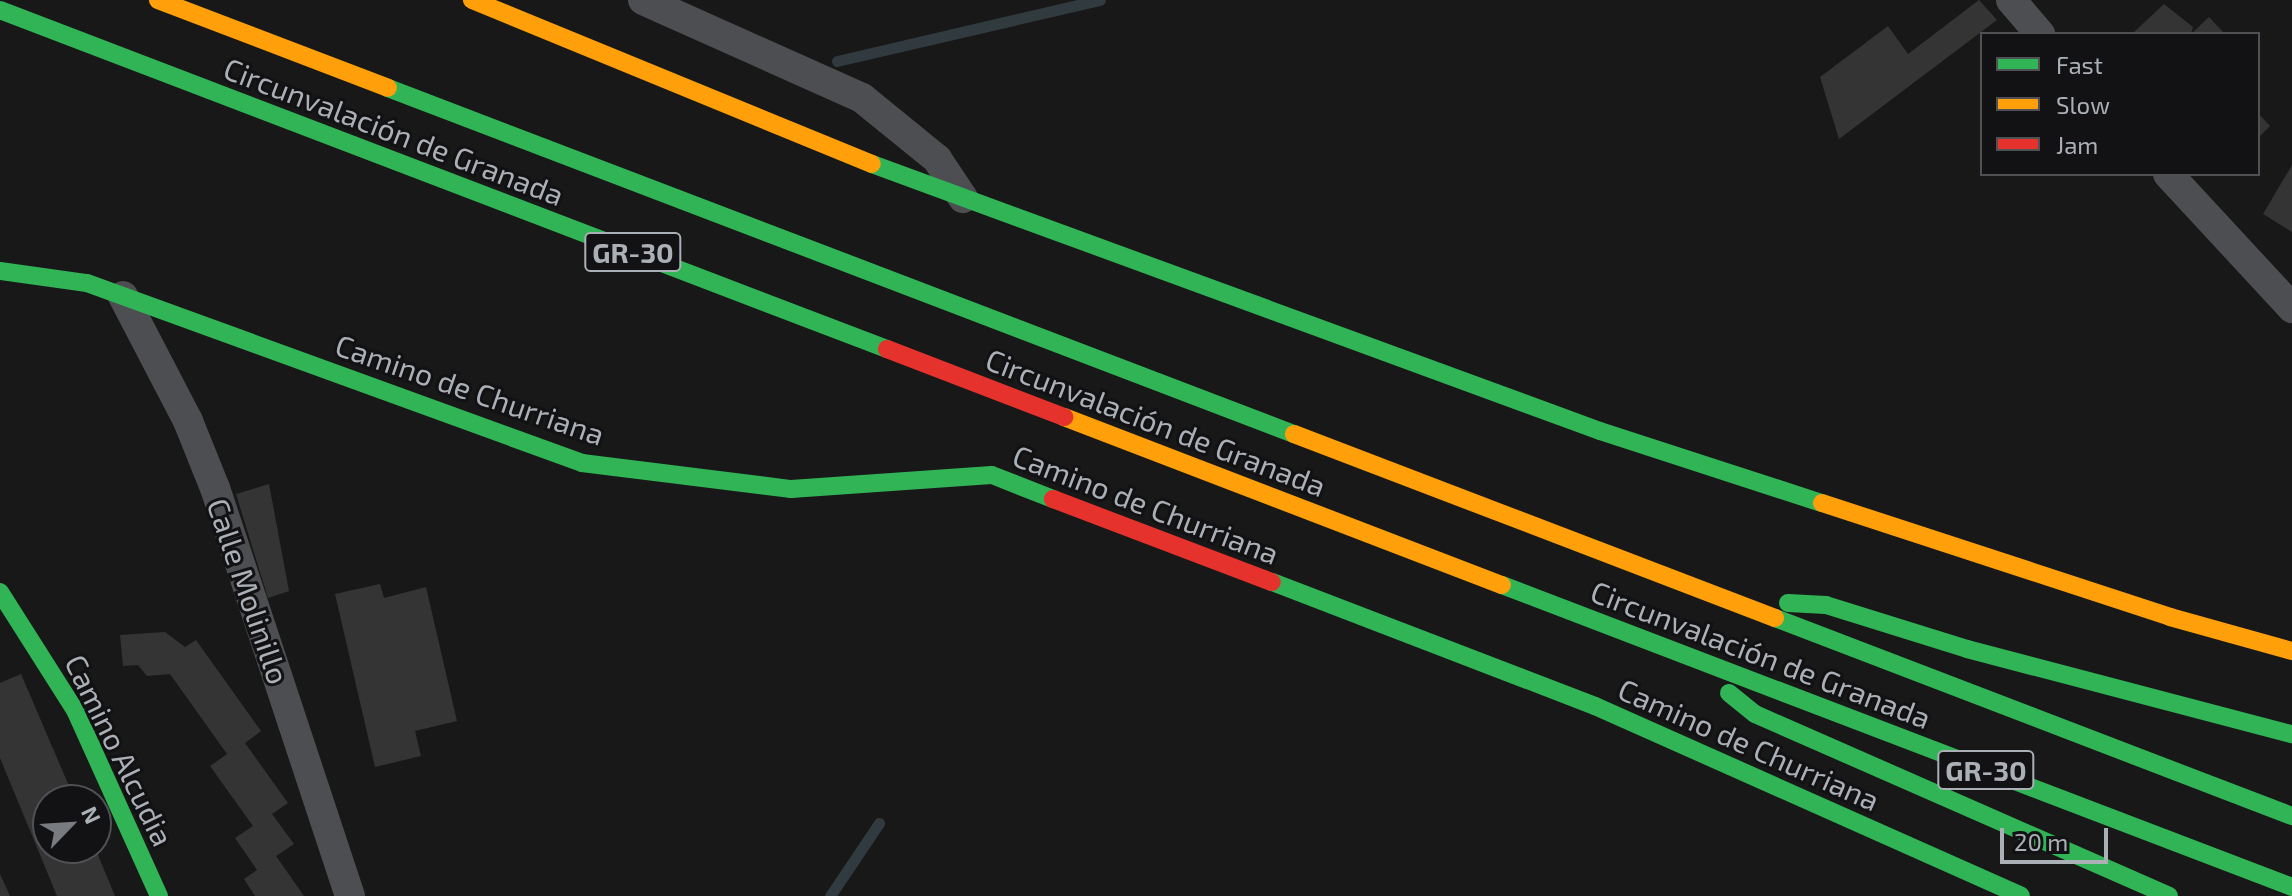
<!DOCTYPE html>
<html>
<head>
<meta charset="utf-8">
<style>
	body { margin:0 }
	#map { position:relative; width:2292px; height:896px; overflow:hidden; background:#181818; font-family:"Exo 2",sans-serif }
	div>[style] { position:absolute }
	.stream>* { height:11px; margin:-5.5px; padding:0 5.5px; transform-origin:5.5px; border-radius:5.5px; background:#313a3e }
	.building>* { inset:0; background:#343435 }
	.street>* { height:30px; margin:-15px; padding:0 15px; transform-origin:15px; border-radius:15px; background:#4d4e51 }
	.fast>* { height:18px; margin:-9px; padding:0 9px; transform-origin:9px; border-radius:9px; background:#30b455 }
	.slow>* { height:18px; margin:-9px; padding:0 9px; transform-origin:9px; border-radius:9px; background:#ff9f0a }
	.jam>* { height:18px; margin:-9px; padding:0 9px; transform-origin:9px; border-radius:9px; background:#e5322d }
	span { translate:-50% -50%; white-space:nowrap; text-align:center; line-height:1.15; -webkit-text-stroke:6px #121214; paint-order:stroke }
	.shield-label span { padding:2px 6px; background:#121214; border:2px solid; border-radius:6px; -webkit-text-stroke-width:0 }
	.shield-label { font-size:28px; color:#abb0b7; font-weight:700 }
	.street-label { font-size:30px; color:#abb0b7 }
	.legend { position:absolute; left:1980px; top:32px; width:280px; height:144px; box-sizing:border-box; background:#121214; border:2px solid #4f5155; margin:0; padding:10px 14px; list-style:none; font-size:24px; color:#abb0b7 }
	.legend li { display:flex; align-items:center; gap:16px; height:40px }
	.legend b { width:40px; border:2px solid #4f5155 }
	.north { position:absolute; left:32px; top:784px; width:80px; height:80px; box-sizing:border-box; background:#121214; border:2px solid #4f5155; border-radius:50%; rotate:65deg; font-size:22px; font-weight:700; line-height:32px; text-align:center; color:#abb0b7 }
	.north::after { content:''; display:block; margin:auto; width:28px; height:36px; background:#787b7f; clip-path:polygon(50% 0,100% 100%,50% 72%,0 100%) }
	.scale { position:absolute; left:2000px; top:828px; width:108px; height:36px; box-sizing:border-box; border:4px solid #abb0b7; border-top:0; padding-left:10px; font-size:24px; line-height:28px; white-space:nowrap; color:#abb0b7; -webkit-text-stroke:6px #121214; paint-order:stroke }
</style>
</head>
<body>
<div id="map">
	<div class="stream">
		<i style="left:837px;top:61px;width:270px;rotate:-13.1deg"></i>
		<i style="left:830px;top:896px;width:88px;rotate:-56.1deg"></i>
	</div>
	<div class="building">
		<i style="clip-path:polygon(1979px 0,1997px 20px,1839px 139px,1820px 77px,1888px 26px,1908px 54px)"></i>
		<i style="clip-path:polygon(2164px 4px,2193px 27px,2191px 34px,2209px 17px,2225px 34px,2132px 34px)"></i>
		<i style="clip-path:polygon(2258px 113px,2270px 126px,2258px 138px)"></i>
		<i style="clip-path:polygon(2292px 165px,2292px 232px,2263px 214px)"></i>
		<i style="clip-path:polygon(269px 484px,289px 591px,268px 598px,236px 494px)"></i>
		<i style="clip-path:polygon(380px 584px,384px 598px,426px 587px,457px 721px,415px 731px,421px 756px,375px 767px,335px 594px)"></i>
		<i style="clip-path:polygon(165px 632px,185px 647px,196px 640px,261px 731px,245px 743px,288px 803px,272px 814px,294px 844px,276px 856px,304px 896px,255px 896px,244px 879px,257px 870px,235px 838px,253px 826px,210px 766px,227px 754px,170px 674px,147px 676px,138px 665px,123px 666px,120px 635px)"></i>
		<i style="clip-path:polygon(21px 674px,75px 800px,48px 800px,48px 848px,95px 848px,115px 896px,57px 896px,0 758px,0 683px)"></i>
		<i style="clip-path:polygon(0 874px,10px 896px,0 896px)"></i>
	</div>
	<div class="street">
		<i style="left:643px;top:0;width:240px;rotate:24.1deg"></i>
		<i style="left:862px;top:98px;width:97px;rotate:39.1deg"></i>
		<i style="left:937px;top:159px;width:47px;rotate:56.3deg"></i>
		<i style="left:2011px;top:0;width:45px;rotate:49.5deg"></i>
		<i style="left:2168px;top:174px;width:183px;rotate:47.2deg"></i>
		<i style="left:123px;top:296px;width:141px;rotate:62.5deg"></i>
		<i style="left:188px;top:421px;width:72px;rotate:68.1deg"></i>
		<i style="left:215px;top:488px;width:430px;rotate:71.7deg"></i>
	</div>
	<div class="fast">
		<i style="left:0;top:10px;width:950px;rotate:20.92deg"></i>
		<i style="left:388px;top:88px;width:970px;rotate:20.9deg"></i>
		<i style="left:872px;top:164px;width:775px;rotate:20.14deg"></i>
		<i style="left:1600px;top:431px;width:233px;rotate:18deg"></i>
		<i style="left:0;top:271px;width:88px;rotate:7.9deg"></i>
		<i style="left:87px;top:283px;width:527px;rotate:19.98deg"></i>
		<i style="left:582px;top:463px;width:211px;rotate:7.1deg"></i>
		<i style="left:791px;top:489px;width:201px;rotate:-4deg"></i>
		<i style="left:992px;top:475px;width:66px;rotate:21.5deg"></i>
		<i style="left:1272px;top:582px;width:346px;rotate:21deg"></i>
		<i style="left:1595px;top:706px;width:466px;rotate:24deg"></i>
		<i style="left:1502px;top:585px;width:846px;rotate:20.92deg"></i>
		<i style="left:0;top:592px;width:140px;rotate:57.6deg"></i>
		<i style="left:75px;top:710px;width:204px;rotate:65.7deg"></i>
		<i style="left:1788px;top:603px;width:38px;rotate:3deg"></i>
		<i style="left:1826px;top:605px;width:148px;rotate:17.3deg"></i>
		<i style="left:1967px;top:649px;width:336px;rotate:14.7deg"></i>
		<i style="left:1775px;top:618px;width:554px;rotate:20.96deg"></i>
		<i style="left:1729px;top:693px;width:33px;rotate:39deg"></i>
		<i style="left:1755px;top:714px;width:452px;rotate:23.7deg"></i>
	</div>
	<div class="slow">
		<i style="left:158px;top:0;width:246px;rotate:20.9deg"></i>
		<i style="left:472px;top:0;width:432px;rotate:22.3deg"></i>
		<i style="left:1064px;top:417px;width:469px;rotate:21deg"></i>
		<i style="left:1294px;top:434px;width:515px;rotate:20.93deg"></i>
		<i style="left:1822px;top:503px;width:366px;rotate:18.1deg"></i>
		<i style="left:2170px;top:617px;width:127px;rotate:15.6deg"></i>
	</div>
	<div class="jam">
		<i style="left:887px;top:349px;width:190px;rotate:21deg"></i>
		<i style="left:1053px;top:499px;width:234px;rotate:20.8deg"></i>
	</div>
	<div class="shield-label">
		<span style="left:633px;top:252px">GR-30</span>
		<span style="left:1986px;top:770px">GR-30</span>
	</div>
	<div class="street-label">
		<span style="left:394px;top:131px;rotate:21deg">Circunvalación de Granada</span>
		<span style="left:470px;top:389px;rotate:19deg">Camino de Churriana</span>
		<span style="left:1156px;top:422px;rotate:21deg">Circunvalación de Granada</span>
		<span style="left:1146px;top:504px;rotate:21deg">Camino de Churriana</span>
		<span style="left:249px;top:591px;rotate:71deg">Calle Molinillo</span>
		<span style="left:1761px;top:654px;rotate:21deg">Circunvalación de Granada</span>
		<span style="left:1749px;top:744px;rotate:24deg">Camino de Churriana</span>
		<span style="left:120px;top:750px;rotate:64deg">Camino Alcudia</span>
	</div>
	<ul class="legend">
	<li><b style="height:10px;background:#30b455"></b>Fast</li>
	<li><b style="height:10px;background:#ff9f0a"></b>Slow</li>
	<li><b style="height:10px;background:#e5322d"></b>Jam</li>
	</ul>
	<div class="north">N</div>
	<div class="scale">20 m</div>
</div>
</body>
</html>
